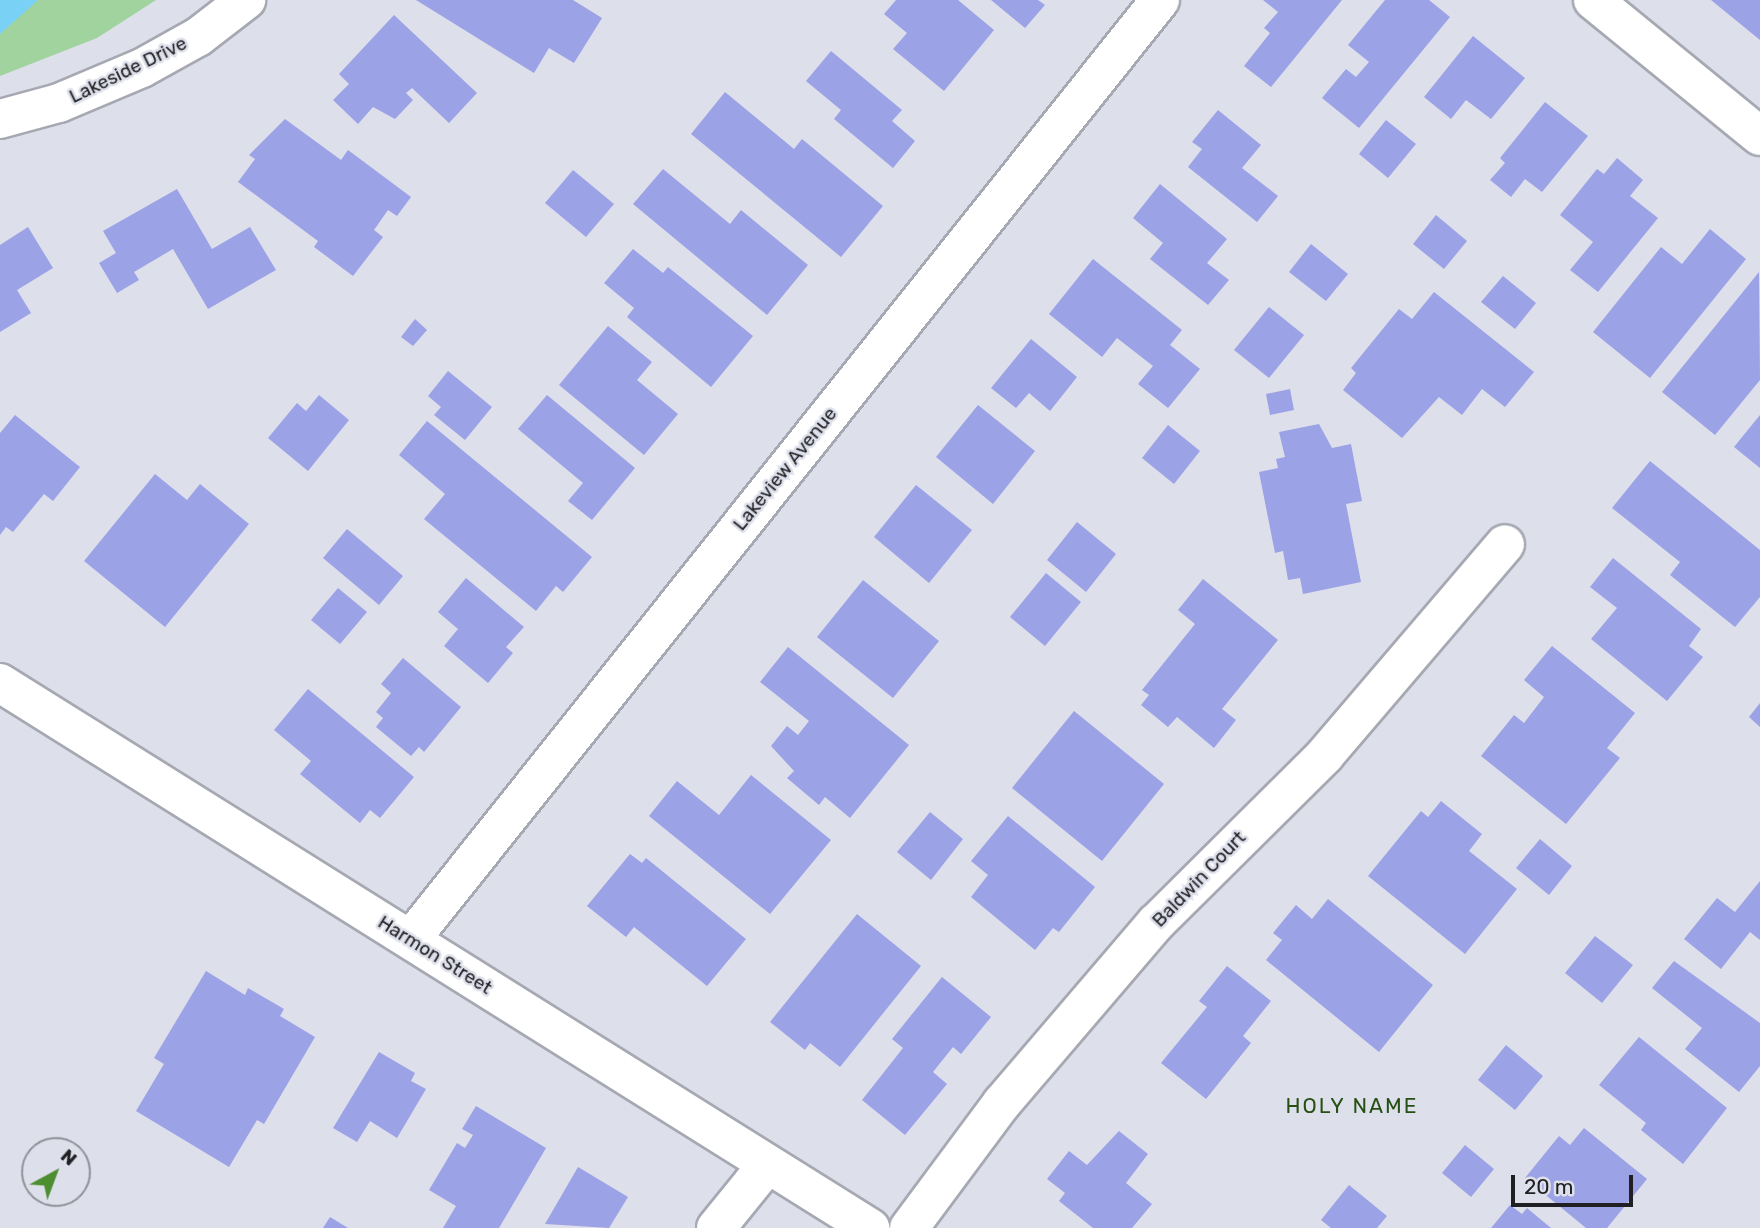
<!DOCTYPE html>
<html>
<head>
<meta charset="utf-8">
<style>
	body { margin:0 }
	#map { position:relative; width:1760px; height:1228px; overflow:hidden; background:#dddfea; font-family:Rubik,sans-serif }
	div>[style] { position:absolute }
	.green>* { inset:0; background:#a0d39e }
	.water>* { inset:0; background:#7ad1f6 }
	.building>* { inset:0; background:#9ca2e6 }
	.roads { filter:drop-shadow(2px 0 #a6a8b2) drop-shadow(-2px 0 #a6a8b2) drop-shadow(0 2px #a6a8b2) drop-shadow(0 -2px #a6a8b2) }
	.minor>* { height:38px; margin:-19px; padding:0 19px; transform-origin:19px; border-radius:19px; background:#fff }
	span { translate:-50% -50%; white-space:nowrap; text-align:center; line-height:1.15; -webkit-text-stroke:5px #dddfea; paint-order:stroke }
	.street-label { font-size:19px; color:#202024 }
	.neighbourhood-label { font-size:21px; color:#275014; letter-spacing:2px }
	.north { position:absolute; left:21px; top:1137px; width:70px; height:70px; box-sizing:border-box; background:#dddfea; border:2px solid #91939b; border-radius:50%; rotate:41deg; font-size:19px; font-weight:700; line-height:28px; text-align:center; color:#202024 }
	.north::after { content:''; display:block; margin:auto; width:24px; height:32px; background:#4d8e31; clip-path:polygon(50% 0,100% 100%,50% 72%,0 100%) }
	.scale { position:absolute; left:1511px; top:1175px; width:122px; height:32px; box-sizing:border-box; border:4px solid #202024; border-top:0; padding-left:9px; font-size:21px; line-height:24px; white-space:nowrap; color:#202024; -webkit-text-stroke:5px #dddfea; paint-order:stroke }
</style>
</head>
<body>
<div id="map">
	<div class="green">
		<i style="clip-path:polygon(0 0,156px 0,97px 38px,0 76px)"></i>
	</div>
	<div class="water">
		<i style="clip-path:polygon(0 0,38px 0,0 34px)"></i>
	</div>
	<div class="building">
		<i style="clip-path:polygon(416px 0,573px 0,602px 18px,574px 63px,549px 48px,534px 73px)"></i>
		<i style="clip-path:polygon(896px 0,958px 0,994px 30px,944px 91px,893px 49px,907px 33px,884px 14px)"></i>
		<i style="clip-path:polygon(991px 0,1038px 0,1045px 5px,1025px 28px)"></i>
		<i style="clip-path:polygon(1263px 0,1342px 0,1271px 87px,1244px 66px,1270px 33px,1264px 28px,1278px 12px)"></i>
		<i style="clip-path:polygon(1385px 0,1429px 0,1450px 17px,1359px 128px,1322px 98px,1346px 69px,1356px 77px,1369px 62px,1348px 45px)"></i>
		<i style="clip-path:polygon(1711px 0,1760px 0,1760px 40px)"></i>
		<i style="clip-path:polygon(394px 15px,477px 93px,449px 123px,412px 88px,406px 93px,413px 100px,395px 119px,373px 107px,358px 124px,333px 100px,349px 84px,339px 74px)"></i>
		<i style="clip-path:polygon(1473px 36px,1525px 78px,1491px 119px,1466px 100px,1451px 119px,1424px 97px)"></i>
		<i style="clip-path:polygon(831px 51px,902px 110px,892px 121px,915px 141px,893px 168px,834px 119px,841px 110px,806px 81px)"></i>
		<i style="clip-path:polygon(725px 92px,794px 149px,802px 139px,883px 206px,841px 257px,691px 134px)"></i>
		<i style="clip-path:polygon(1545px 102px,1588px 136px,1542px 192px,1525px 179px,1511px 197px,1490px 180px,1505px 163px,1500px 158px)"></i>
		<i style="clip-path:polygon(1218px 110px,1261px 145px,1242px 168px,1278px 196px,1257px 222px,1188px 167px,1202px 149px,1192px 142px)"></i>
		<i style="clip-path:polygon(285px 119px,341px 160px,348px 150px,411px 197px,397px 216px,388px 210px,374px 230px,383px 237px,353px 276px,314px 247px,318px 241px,238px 182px,255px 159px,249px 155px)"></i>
		<i style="clip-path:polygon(1386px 120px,1416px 144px,1388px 178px,1359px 154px)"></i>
		<i style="clip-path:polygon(1617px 158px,1643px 180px,1630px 196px,1658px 218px,1598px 292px,1570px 270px,1593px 242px,1560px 215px,1597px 169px,1604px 174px)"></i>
		<i style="clip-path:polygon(663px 169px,730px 224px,741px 210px,808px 265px,767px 315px,633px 204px)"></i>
		<i style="clip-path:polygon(573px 170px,614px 204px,586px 237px,545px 203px)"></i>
		<i style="clip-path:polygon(1160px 184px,1227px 239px,1207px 263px,1229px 280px,1208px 305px,1150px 259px,1163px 243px,1133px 218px)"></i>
		<i style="clip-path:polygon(177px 189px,212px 249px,250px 227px,276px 270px,208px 309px,173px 249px,134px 272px,139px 280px,117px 293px,99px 263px,116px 253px,103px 231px)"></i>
		<i style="clip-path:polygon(1436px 215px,1467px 241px,1444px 269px,1413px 244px)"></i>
		<i style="clip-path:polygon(28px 227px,53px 268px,17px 290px,31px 313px,0 332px,0 245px)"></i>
		<i style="clip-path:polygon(1710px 229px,1746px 259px,1650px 378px,1593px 332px,1661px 247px,1682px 264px)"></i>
		<i style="clip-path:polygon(1311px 244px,1348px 274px,1326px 301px,1289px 272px)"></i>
		<i style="clip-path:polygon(633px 249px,663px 273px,668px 267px,753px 336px,711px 387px,627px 317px,634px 308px,604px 283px)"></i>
		<i style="clip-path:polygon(1093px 259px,1182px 330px,1170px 345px,1200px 369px,1168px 408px,1138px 384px,1153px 366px,1117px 338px,1102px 357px,1049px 314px)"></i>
		<i style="clip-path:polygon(1759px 272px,1760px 380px,1715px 435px,1662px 392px)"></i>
		<i style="clip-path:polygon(1503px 276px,1536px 303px,1515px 329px,1481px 302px)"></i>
		<i style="clip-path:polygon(1434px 292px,1534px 372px,1505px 407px,1482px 389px,1462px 415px,1439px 397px,1402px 438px,1343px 390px,1356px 373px,1351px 368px,1399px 309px,1412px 319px)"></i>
		<i style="clip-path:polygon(1269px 307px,1304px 335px,1269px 378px,1234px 350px)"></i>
		<i style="clip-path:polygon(415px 319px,427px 330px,413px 346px,401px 337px)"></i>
		<i style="clip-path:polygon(608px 326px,652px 362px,637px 380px,678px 414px,644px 455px,559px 385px)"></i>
		<i style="clip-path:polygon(1031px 339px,1077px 377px,1050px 411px,1029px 393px,1016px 408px,991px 388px)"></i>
		<i style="clip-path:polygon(448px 371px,492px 407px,465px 440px,434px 415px,441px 407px,428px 396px)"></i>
		<i style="clip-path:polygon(1290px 389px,1294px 410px,1270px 415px,1266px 394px)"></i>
		<i style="clip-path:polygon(319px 395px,349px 420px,308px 471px,268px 438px,297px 403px,306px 411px)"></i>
		<i style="clip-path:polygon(547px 395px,635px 468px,592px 520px,568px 501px,583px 483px,518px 429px)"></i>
		<i style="clip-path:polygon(978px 405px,1035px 451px,993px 504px,936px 457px)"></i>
		<i style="clip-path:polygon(15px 415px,80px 467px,53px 501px,44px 494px,13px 532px,6px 527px,0 535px,0 433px)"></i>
		<i style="clip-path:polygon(1760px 415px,1760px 468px,1734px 447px)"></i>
		<i style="clip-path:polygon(427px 421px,592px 557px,563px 592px,556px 586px,536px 611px,424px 519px,445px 494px,399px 455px)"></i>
		<i style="clip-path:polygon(1319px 424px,1332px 448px,1351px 444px,1362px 501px,1346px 504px,1361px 582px,1303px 594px,1300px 578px,1288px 580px,1283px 551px,1275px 553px,1259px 472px,1278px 468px,1276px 459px,1285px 457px,1279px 432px)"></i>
		<i style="clip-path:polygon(1168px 425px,1200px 451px,1174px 484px,1142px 458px)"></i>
		<i style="clip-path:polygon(1650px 461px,1760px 550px,1760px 597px,1735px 627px,1670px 575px,1680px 562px,1612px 508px)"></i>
		<i style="clip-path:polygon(155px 474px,187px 500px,200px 484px,249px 524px,165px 627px,84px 561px)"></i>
		<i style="clip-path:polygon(916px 485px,972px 530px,929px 583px,874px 537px)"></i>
		<i style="clip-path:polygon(1077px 522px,1116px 554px,1086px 592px,1047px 560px)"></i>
		<i style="clip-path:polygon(347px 529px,403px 576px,379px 605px,323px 558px)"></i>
		<i style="clip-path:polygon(1613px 558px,1701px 629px,1689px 646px,1703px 657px,1667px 701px,1591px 639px,1617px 608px,1590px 587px)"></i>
		<i style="clip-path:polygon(1046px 573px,1081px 602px,1045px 646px,1010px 617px)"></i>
		<i style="clip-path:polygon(466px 578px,524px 627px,506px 647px,513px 653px,488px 683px,444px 646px,458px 629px,438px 612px)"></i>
		<i style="clip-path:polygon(1203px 579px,1278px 640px,1222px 709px,1236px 720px,1214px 748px,1177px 717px,1168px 727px,1141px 705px,1149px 695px,1142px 690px,1195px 624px,1178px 610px)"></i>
		<i style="clip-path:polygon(863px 580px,939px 641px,893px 698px,817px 637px)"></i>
		<i style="clip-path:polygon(338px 588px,367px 612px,340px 644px,311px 620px)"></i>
		<i style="clip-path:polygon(1552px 646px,1635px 713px,1607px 748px,1620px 758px,1566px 824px,1481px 756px,1514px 715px,1524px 723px,1544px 697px,1524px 680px)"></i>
		<i style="clip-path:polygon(788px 647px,909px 745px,850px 818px,825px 797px,819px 805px,787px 778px,794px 771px,771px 746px,787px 726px,798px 735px,809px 721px,760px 682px)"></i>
		<i style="clip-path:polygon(403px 658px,461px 707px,424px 752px,419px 747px,411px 756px,376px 727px,383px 718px,376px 712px,391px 693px,381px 684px)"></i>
		<i style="clip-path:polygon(308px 689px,414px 777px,380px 818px,370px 810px,360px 823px,300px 774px,311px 761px,274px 730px)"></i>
		<i style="clip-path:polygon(1760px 703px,1760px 727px,1749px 717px)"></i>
		<i style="clip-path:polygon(1074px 711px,1164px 784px,1102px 861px,1012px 788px)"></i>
		<i style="clip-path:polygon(751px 775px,831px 840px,770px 914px,649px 816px,677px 781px,719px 815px)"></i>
		<i style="clip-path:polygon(1441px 801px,1482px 834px,1469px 851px,1517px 889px,1465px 954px,1368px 876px,1421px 811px,1428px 817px)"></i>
		<i style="clip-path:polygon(930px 812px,963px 839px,931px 880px,897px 852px)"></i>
		<i style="clip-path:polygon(1008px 816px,1095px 887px,1059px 932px,1053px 928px,1035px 950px,971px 897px,988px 875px,971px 861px)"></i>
		<i style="clip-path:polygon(1540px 839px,1572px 866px,1549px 895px,1516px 868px)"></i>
		<i style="clip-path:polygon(630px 854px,642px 863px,646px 858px,746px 939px,707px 986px,634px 927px,626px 937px,587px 906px)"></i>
		<i style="clip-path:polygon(1760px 881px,1760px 940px,1750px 932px,1721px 969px,1684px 939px,1717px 898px,1735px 912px)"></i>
		<i style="clip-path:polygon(1328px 899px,1433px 985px,1379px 1052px,1266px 960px,1282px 940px,1273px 933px,1296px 905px,1312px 919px)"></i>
		<i style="clip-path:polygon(857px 914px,921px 966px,840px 1067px,810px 1043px,805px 1050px,770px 1022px)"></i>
		<i style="clip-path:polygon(1595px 936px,1633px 965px,1602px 1003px,1565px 973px)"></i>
		<i style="clip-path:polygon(1674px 961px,1760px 1023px,1760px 1066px,1739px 1092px,1685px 1049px,1702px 1028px,1652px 988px)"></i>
		<i style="clip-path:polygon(1227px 966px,1271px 1001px,1243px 1036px,1251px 1043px,1206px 1099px,1161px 1063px,1207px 1007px,1199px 1001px)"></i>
		<i style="clip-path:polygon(206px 971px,245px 995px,248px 988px,284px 1009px,280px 1016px,315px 1037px,264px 1124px,257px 1120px,229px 1167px,136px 1111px,164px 1064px,154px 1058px)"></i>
		<i style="clip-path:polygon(942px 977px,991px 1017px,961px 1054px,953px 1047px,933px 1072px,947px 1084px,905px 1135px,862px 1100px,903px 1048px,892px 1039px)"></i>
		<i style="clip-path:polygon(1639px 1037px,1727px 1108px,1683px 1164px,1641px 1130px,1646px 1123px,1599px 1085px)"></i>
		<i style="clip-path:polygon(1506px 1045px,1543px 1076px,1515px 1110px,1478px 1080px)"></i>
		<i style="clip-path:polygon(379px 1052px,415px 1073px,411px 1081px,426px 1089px,397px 1138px,370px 1121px,357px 1142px,333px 1128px)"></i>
		<i style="clip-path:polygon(476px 1106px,546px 1148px,499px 1228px,443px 1228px,456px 1206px,429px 1190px,457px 1143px,465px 1148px,473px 1135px,462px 1129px)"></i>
		<i style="clip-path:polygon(1584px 1128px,1647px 1179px,1607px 1228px,1586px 1228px,1525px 1178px,1559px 1136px,1570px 1145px)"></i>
		<i style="clip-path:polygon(1119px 1131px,1148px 1154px,1126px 1183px,1152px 1204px,1132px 1228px,1093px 1228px,1059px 1201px,1065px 1193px,1047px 1179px,1069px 1151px,1087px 1165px)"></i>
		<i style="clip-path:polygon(1465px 1145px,1494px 1169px,1471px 1197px,1442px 1173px)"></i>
		<i style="clip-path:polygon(578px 1167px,628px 1197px,609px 1228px,545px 1224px)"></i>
		<i style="clip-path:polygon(1349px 1185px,1387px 1216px,1377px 1228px,1331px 1228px,1321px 1220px)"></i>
		<i style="clip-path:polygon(1510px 1205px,1522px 1214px,1527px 1208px,1551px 1228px,1491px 1228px)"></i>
		<i style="clip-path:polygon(330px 1217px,348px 1228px,323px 1228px)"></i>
	</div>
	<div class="roads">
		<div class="minor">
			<i style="left:1593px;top:0;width:215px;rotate:39.2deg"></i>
			<i style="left:0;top:119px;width:61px;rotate:-15.2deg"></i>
			<i style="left:59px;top:103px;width:90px;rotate:-22.9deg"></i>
			<i style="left:142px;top:68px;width:64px;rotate:-29deg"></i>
			<i style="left:198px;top:37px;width:61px;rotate:-37.6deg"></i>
			<i style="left:0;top:683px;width:1027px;rotate:32.06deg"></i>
			<i style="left:411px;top:939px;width:1201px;rotate:-51.42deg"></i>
			<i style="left:716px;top:1228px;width:81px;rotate:-51deg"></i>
			<i style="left:909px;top:1228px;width:156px;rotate:-53.4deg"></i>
			<i style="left:1002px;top:1103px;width:237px;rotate:-49.5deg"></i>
			<i style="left:1156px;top:923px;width:238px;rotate:-44.8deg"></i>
			<i style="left:1325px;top:755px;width:277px;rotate:-49.5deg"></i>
		</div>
	</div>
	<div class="street-label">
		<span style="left:128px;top:70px;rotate:-26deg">Lakeside Drive</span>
		<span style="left:785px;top:469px;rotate:-51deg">Lakeview Avenue</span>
		<span style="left:1199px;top:879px;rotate:-46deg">Baldwin Court</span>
		<span style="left:435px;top:955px;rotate:32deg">Harmon Street</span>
	</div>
	<div class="neighbourhood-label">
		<span style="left:1352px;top:1106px">HOLY NAME</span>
	</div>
	<div class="north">N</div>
	<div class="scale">20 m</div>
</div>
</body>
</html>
